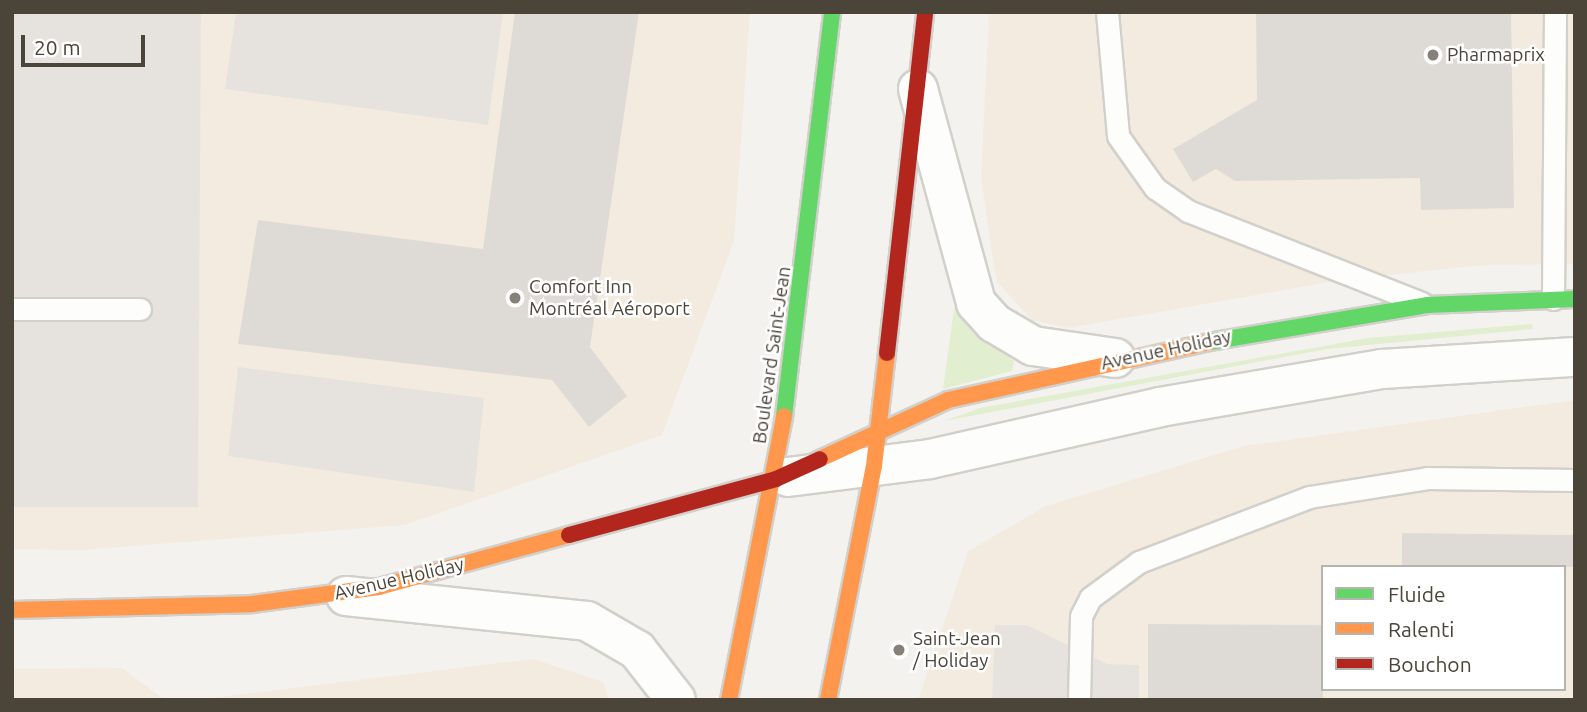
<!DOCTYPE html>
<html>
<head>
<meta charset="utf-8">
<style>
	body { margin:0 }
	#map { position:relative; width:1587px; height:712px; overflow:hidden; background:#f4f2ee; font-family:Ubuntu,sans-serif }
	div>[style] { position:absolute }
	.commercial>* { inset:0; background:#f3ebdf }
	.green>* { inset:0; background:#e1eecf }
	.parking>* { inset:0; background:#e6e3df }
	.building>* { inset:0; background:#dedbd6 }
	.roads { filter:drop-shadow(2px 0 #d2d0cb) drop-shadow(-2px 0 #d2d0cb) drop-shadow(0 2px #d2d0cb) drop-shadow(0 -2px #d2d0cb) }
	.lane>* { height:21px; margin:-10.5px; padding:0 10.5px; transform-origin:10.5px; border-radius:10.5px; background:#fdfdfc }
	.street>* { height:38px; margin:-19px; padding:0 19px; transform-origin:19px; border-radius:19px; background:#fdfdfc }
	.fast>* { height:16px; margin:-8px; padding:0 8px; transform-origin:8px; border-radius:8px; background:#63d668 }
	.slow>* { height:16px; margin:-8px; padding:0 8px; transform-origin:8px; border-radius:8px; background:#ff974d }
	.jam>* { height:16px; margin:-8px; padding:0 8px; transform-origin:8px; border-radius:8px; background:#b3261e }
	.dots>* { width:19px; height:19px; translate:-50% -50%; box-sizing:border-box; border:4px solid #fff; border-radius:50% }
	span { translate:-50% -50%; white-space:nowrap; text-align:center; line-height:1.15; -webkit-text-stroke:5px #fff; paint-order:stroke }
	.poi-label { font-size:19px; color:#4b4439 }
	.left { translate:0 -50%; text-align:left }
	.street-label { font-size:19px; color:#4b4439 }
	.frame { position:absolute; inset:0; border:14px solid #4b4439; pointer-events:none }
	.legend { position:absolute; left:1321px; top:565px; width:245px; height:126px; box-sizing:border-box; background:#fff; border:2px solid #b7b4b0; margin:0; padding:9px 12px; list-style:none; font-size:21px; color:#4b4439 }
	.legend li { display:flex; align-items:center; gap:14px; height:35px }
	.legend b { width:35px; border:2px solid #b7b4b0 }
	.scale { position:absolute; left:21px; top:35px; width:124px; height:32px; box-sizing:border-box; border:4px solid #4b4439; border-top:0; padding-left:9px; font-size:21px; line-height:24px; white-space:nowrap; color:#4b4439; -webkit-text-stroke:5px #fff; paint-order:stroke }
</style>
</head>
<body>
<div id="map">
	<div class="commercial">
		<i style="clip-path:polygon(12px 12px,750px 12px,734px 241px,662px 435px,405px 525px,81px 550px,12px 549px)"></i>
		<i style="clip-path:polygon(989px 12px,1575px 12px,1575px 264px,1482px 265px,1341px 280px,1068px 328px,1032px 320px,997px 282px,993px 261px,981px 177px)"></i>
		<i style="clip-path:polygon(evenodd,1575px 400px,1575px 700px,918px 700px,968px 551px,1046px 506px,1244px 446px,1575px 400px,1323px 567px,1564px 567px,1564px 689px,1323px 689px,1323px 567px)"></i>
		<i style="clip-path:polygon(533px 659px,603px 682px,609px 700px,193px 700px)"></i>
		<i style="clip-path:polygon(122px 668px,165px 700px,12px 700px,12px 669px)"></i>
	</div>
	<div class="green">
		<i style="clip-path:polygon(955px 302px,982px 337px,1014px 361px,1012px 371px,943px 389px)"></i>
		<i style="clip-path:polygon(1532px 324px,1533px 329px,1327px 349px,944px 421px,980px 408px,1368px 338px)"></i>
	</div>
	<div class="parking">
		<i style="clip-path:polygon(12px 12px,201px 12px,198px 507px,12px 507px)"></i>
		<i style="clip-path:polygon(236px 12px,503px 12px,488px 125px,225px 89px)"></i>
		<i style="clip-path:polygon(238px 367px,484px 398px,474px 492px,228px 456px)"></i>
		<i style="clip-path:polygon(995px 625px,1027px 625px,1107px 664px,1139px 665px,1139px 700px,992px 700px)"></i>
	</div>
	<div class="building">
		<i style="clip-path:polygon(515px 12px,639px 12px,590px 347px,627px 396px,589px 427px,552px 380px,238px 344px,258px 220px,483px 249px)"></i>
		<i style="clip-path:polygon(1256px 12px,1511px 12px,1514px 208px,1421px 210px,1420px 178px,1235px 181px,1216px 169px,1193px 182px,1173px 149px,1257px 100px)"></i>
		<i style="clip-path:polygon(1402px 533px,1575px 535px,1575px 567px,1402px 567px)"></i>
		<i style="clip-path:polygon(1148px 624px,1323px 625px,1323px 700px,1148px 700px)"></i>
	</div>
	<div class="roads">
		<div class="lane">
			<i style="left:1107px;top:12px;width:124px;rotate:84.9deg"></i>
			<i style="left:1118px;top:136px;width:64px;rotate:54.6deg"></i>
			<i style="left:1155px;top:188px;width:40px;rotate:34.9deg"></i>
			<i style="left:1188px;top:211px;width:251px;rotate:21.5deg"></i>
			<i style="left:1553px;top:299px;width:287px;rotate:-89.6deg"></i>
			<i style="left:12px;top:309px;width:128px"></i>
			<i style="left:1079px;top:700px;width:84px;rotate:-88.6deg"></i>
			<i style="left:1081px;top:616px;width:20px;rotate:-63deg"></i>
			<i style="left:1090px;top:598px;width:61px;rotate:-36.3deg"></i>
			<i style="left:1139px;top:562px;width:182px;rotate:-20.9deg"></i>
			<i style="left:1309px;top:497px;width:120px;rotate:-9.1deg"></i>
			<i style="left:1427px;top:478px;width:148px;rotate:0.8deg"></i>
		</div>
		<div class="street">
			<i style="left:918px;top:89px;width:222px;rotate:74.8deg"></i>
			<i style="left:976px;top:303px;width:27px;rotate:48deg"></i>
			<i style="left:994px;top:323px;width:45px;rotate:30.5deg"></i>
			<i style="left:1033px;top:346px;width:83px;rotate:8.3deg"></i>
			<i style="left:788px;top:477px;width:143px;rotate:-7.2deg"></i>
			<i style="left:930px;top:459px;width:236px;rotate:-12.7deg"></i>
			<i style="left:1160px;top:407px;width:225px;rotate:-9.7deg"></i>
			<i style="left:1382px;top:369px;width:193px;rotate:-3.6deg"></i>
			<i style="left:346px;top:596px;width:242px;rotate:5.9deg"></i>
			<i style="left:587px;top:621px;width:58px;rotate:30.1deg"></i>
			<i style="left:637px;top:650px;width:63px;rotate:52deg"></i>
		</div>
		<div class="fast">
			<i style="left:1209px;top:342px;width:221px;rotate:-9.6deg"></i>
			<i style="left:1427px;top:305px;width:148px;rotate:-2.3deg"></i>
			<i style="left:784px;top:416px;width:407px;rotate:-83.2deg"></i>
		</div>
		<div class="slow">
			<i style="left:820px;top:459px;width:141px;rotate:-24.7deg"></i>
			<i style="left:948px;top:400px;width:267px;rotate:-12.5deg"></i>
			<i style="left:12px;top:610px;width:240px;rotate:-1.4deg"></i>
			<i style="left:252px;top:604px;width:128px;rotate:-7.6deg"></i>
			<i style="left:379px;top:587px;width:197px;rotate:-15.3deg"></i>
			<i style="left:729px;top:700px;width:289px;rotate:-79deg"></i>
			<i style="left:828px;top:700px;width:238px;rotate:-78.9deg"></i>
			<i style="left:874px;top:466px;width:114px;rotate:-83.4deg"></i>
		</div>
		<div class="jam">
			<i style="left:887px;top:353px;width:343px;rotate:-83.6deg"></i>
			<i style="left:569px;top:535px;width:214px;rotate:-15.1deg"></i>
			<i style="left:776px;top:479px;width:48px;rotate:-24.4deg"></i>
		</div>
	</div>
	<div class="dots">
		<i style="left:1433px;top:55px;background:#868178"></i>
		<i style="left:515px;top:298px;background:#868178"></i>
		<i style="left:899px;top:650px;background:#868178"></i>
	</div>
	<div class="poi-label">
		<span class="left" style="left:1447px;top:55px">Pharmaprix</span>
		<span class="left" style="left:529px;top:298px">Comfort Inn<br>Montréal Aéroport</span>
		<span class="left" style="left:913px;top:650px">Saint-Jean<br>/ Holiday</span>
	</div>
	<div class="street-label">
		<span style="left:1166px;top:350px;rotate:-12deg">Avenue Holiday</span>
		<span style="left:772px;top:355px;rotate:-82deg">Boulevard Saint-Jean</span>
		<span style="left:399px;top:579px;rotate:-13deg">Avenue Holiday</span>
	</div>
	<div class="frame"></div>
	<ul class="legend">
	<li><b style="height:9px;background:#63d668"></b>Fluide</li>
	<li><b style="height:9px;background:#ff974d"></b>Ralenti</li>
	<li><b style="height:9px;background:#b3261e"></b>Bouchon</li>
	</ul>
	<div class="scale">20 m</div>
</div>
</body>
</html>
